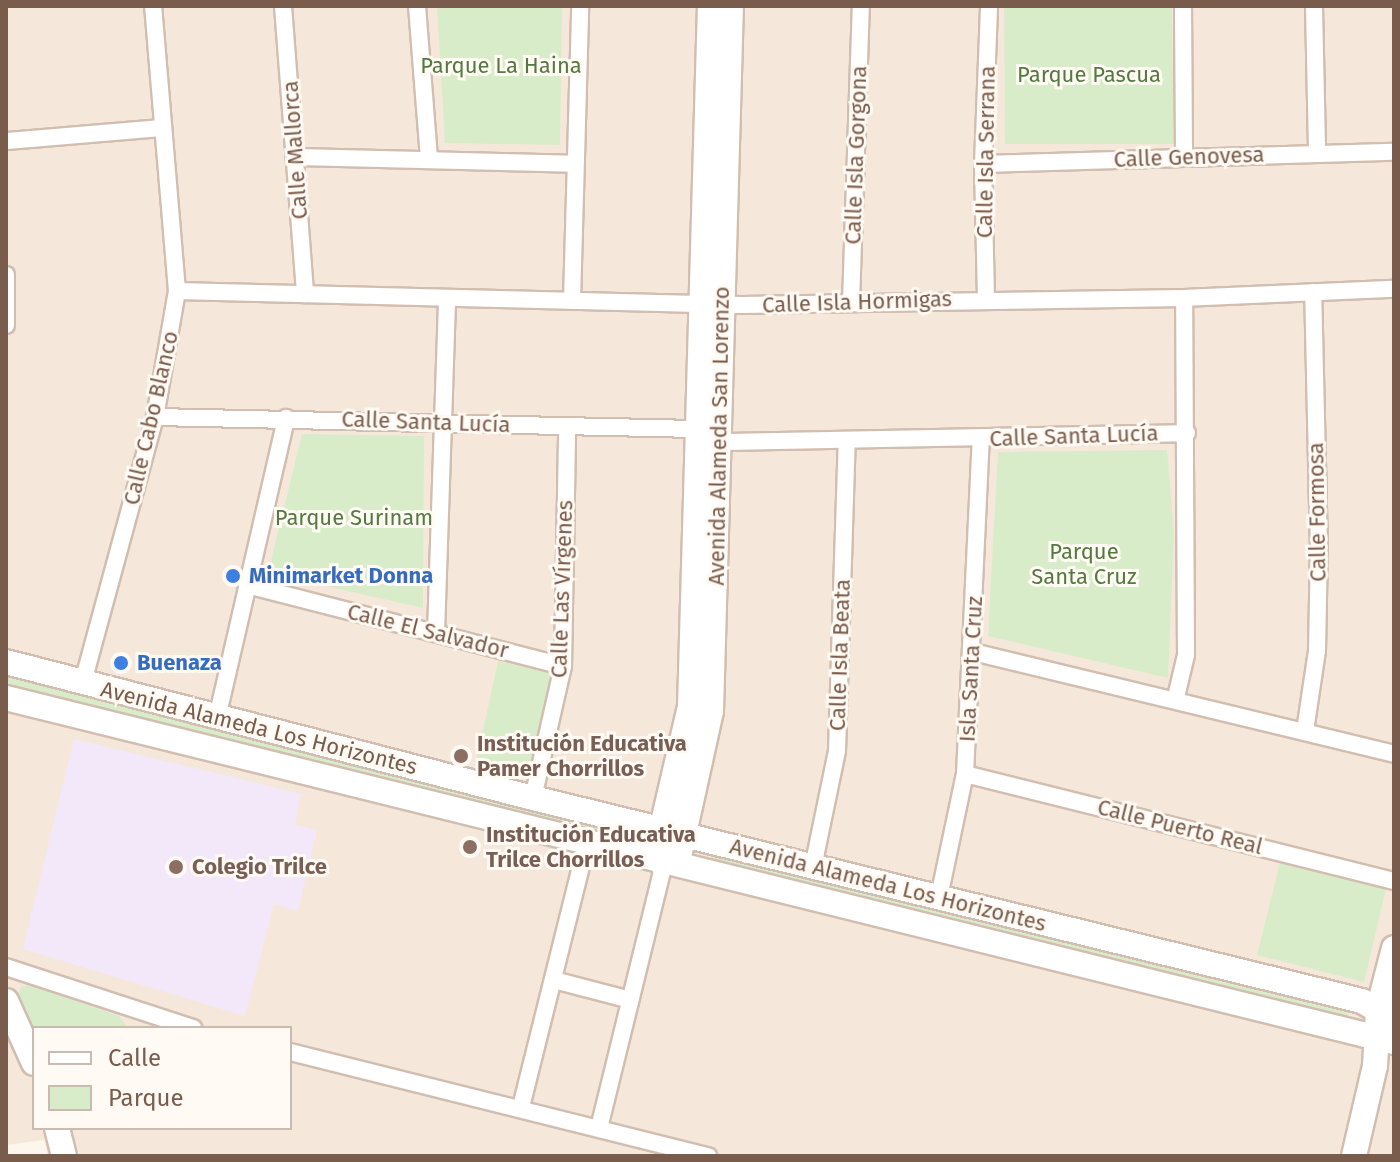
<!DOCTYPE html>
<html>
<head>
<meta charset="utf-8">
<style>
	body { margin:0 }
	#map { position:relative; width:1400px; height:1162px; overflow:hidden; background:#fdf6ec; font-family:"Fira Sans",sans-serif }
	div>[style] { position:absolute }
	.residential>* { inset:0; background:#f5e8da }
	.education>* { inset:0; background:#f3e8fa }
	.green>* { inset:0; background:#d8ecc9 }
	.roads { filter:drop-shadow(2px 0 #d1beb0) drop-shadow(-2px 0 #d1beb0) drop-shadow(0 2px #d1beb0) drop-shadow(0 -2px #d1beb0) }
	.street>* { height:16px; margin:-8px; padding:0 8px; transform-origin:8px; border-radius:8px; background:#fff }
	.secondary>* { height:24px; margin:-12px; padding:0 12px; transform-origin:12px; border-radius:12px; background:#fff }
	.dots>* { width:22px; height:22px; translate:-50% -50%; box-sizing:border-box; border:4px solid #fffaf3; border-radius:50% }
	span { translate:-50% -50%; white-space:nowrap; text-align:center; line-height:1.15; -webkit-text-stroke:6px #fffaf3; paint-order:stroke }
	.park-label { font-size:22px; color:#537a41 }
	.street-label { font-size:22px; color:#7a5c4d }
	.shop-label { font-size:22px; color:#366cbe; font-weight:700 }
	.left { translate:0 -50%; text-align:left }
	.education-label { font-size:22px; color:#785e54; font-weight:700 }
	.frame { position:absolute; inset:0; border:8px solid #7a5c4d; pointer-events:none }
	.legend { position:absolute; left:32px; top:1026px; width:260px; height:104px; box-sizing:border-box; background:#fffaf3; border:2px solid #cabbb1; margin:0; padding:10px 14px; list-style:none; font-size:24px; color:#7a5c4d }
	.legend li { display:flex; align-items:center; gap:16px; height:40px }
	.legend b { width:40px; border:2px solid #cabbb1 }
</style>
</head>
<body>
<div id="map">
	<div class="residential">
		<i style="clip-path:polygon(evenodd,6px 6px,1394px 6px,1394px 1156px,48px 1156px,44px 1140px,6px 1145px,6px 6px,34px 1028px,290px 1028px,290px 1128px,34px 1128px,34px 1028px)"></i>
	</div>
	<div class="education">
		<i style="clip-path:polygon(74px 739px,301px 794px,295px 825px,317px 830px,298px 911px,274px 904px,245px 1016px,23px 949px)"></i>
	</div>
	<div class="green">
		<i style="clip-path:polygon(437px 6px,562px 6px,560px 145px,445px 143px)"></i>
		<i style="clip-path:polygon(1004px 6px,1172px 6px,1174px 144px,1005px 144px)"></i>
		<i style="clip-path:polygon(302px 434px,424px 436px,423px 608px,268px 573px)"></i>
		<i style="clip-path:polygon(1167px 450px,1174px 531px,1168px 678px,988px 636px,998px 452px)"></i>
		<i style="clip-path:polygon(498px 661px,551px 673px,529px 774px,476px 763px)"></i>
		<i style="clip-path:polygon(6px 673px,649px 832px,645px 848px,6px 690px)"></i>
		<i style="clip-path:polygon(714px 849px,1351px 1005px,1347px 1020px,710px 864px)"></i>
		<i style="clip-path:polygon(1280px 862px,1386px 889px,1364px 982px,1257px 955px)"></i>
		<i style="clip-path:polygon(30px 985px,119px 1016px,128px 1028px,34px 1028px,34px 1036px,18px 996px,21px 987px)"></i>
	</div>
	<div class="roads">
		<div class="street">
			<i style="left:283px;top:6px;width:289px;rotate:85.6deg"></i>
			<i style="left:417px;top:6px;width:154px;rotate:85.5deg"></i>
			<i style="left:1183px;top:6px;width:151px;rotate:89.6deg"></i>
			<i style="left:1314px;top:6px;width:146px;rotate:88.8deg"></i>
			<i style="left:6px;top:141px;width:157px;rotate:-4.8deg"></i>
			<i style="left:296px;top:157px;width:279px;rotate:1.4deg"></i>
			<i style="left:983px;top:164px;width:411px;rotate:-1.7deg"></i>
			<i style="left:6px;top:275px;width:50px;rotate:90deg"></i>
			<i style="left:177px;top:291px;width:565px;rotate:1.42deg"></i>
			<i style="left:742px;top:305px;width:442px;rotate:-0.9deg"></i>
			<i style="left:1184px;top:298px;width:210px;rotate:-2.5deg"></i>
			<i style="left:986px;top:298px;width:134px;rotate:-91.3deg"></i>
			<i style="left:983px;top:164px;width:158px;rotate:-87.8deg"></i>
			<i style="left:572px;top:301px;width:295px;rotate:-88.4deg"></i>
			<i style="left:851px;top:303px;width:297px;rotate:-88.1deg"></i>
			<i style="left:155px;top:417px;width:543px;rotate:1.27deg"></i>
			<i style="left:721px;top:442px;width:466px;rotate:-1.1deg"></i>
			<i style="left:247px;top:585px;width:326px;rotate:14.4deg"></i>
			<i style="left:436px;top:633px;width:335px;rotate:-88.1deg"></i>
			<i style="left:973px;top:652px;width:433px;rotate:13.6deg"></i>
			<i style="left:83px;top:682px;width:275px;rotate:-74.8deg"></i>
			<i style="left:155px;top:417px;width:128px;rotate:-80.1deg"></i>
			<i style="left:177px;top:291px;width:286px;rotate:-94.8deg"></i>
			<i style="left:1176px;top:697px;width:43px;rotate:-76.6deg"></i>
			<i style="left:1186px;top:655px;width:357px;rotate:-90.3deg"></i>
			<i style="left:217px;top:718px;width:308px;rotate:-77deg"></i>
			<i style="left:1305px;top:731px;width:81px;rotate:-81.5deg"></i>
			<i style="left:1317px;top:651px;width:101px;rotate:-88.9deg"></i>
			<i style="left:1319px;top:550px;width:258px;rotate:-91.3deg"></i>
			<i style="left:965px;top:774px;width:442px;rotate:14deg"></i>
			<i style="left:533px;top:798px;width:135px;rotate:-77.2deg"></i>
			<i style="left:563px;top:666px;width:240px;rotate:-89deg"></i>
			<i style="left:813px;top:867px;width:118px;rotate:-78.3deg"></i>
			<i style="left:837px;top:751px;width:310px;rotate:-88.2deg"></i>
			<i style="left:939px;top:897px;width:126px;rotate:-78.1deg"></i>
			<i style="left:965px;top:774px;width:335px;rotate:-87.3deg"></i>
			<i style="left:6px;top:967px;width:197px;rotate:18.1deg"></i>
			<i style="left:554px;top:980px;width:79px;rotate:14.7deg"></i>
			<i style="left:290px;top:1052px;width:431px;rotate:14deg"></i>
			<i style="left:521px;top:1107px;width:276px;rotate:-76deg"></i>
			<i style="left:599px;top:1128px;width:264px;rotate:-76.2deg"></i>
			<i style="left:662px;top:872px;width:17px;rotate:-114deg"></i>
		</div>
		<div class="secondary">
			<i style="left:6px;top:662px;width:544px;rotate:14.47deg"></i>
			<i style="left:533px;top:798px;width:853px;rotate:13.76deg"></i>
			<i style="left:1362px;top:1001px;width:37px;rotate:31deg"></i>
			<i style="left:6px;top:698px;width:1430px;rotate:13.92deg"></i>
			<i style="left:658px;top:844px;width:141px;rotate:-76.9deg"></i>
			<i style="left:690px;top:707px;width:701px;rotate:-88.37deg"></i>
			<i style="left:680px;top:852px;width:144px;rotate:-77.6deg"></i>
			<i style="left:711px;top:711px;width:705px;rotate:-88.38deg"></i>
			<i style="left:6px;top:1001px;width:68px;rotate:65.7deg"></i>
			<i style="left:57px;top:1128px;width:29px;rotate:76deg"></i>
			<i style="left:1354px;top:1156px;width:92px;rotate:-76.9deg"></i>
			<i style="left:1375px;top:1066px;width:56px;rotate:-86.9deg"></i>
			<i style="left:1378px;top:1010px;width:64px;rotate:-75.5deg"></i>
		</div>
	</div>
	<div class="dots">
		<i style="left:233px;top:576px;background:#3f7fe0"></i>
		<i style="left:121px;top:663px;background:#3f7fe0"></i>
		<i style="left:461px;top:756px;background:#8d6e63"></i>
		<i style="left:470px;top:847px;background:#8d6e63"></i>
		<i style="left:176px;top:867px;background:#8d6e63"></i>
	</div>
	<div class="park-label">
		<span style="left:501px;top:66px">Parque La Haina</span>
		<span style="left:1089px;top:75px">Parque Pascua</span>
		<span style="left:354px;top:518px">Parque Surinam</span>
		<span style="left:1084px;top:564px">Parque<br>Santa Cruz</span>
	</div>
	<div class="street-label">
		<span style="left:295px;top:150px;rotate:-94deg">Calle Mallorca</span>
		<span style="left:986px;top:152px;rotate:-89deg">Calle Isla Serrana</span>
		<span style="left:856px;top:155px;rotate:-88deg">Calle Isla Gorgona</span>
		<span style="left:1189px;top:157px;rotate:-2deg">Calle Genovesa</span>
		<span style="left:857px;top:302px;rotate:-2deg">Calle Isla Hormigas</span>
		<span style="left:151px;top:418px;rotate:-77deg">Calle Cabo Blanco</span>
		<span style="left:426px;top:422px;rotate:2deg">Calle Santa Lucía</span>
		<span style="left:719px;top:436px;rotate:-89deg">Avenida Alameda San Lorenzo</span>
		<span style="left:1074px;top:436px;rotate:-2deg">Calle Santa Lucía</span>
		<span style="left:1317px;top:512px;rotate:-91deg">Calle Formosa</span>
		<span style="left:562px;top:589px;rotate:-88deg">Calle Las Vírgenes</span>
		<span style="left:428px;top:631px;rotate:14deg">Calle El Salvador</span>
		<span style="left:840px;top:655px;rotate:-88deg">Calle Isla Beata</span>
		<span style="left:971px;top:669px;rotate:-87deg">Isla Santa Cruz</span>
		<span style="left:259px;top:728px;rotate:14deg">Avenida Alameda Los Horizontes</span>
		<span style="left:1180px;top:827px;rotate:14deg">Calle Puerto Real</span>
		<span style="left:888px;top:885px;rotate:14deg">Avenida Alameda Los Horizontes</span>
	</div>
	<div class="shop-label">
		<span class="left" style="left:249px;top:576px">Minimarket Donna</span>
		<span class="left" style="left:137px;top:663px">Buenaza</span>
	</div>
	<div class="education-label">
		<span class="left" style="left:477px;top:756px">Institución Educativa<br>Pamer Chorrillos</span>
		<span class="left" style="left:486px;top:847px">Institución Educativa<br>Trilce Chorrillos</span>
		<span class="left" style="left:192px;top:867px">Colegio Trilce</span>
	</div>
	<div class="frame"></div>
	<ul class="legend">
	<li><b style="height:10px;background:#fff"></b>Calle</li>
	<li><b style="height:22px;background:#d8ecc9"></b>Parque</li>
	</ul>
</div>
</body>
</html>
